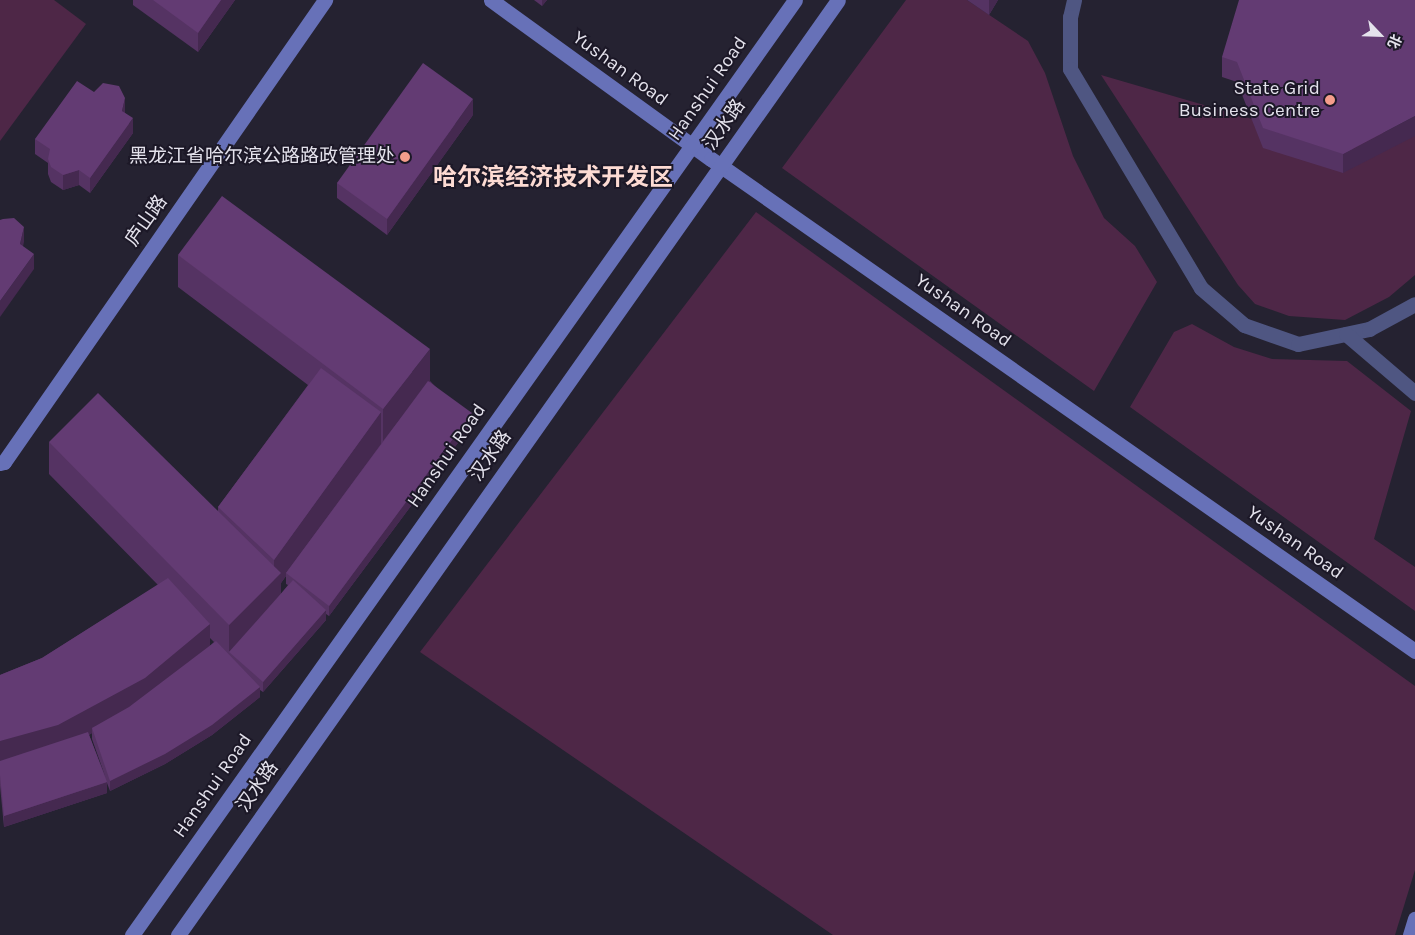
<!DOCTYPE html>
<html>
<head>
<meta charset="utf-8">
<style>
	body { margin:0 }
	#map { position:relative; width:1415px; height:935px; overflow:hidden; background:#252231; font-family:Karla,"Noto Sans SC",sans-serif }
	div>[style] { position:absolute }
	.green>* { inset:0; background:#4e2747 }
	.lane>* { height:15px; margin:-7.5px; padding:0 7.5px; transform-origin:7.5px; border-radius:7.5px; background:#4f5682 }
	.secondary>* { height:15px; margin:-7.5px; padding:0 7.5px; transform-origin:7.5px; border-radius:7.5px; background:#6771b8 }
	.wall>* { inset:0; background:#553363 }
	.shaded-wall>* { inset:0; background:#452950 }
	.building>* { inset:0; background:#633b73 }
	.dots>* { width:14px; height:14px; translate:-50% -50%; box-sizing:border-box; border:2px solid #1c1827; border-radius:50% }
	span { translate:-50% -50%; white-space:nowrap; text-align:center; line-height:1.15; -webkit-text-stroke:4px #1c1827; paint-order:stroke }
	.street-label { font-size:19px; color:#e4e2ec }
	.poi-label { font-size:19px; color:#e4e2ec }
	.right { translate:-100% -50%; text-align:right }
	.district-label { font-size:24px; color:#fddbd3; font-weight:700 }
	.north { position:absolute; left:1355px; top:10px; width:50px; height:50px; -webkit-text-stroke:4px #1c1827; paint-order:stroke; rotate:114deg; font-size:14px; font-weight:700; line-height:20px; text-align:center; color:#e4e2ec }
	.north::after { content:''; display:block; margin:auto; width:18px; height:22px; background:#e4e2ec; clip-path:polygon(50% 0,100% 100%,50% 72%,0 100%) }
</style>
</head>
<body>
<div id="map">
	<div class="green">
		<i style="clip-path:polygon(0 0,54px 0,86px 24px,0 141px)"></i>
		<i style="clip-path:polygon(906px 0,967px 0,1028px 41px,1045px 73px,1073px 156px,1104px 218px,1135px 246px,1157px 282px,1094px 391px,782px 168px)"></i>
		<i style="clip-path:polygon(1101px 75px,1252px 119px,1415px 136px,1415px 275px,1389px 297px,1345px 320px,1289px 316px,1255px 304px,1238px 285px)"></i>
		<i style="clip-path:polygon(756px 212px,1415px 686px,1415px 870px,1395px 935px,833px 935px,420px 652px)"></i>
		<i style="clip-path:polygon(1192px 324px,1234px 347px,1272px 359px,1347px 361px,1411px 411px,1374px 539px,1415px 567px,1415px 611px,1130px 407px,1174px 332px)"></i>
	</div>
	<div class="lane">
		<i style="left:1074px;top:0;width:17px;rotate:103deg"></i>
		<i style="left:1070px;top:17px;width:52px;rotate:90deg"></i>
		<i style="left:1070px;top:69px;width:255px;rotate:59.1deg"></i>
		<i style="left:1201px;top:288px;width:57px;rotate:40.7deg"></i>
		<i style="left:1244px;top:325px;width:57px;rotate:19.4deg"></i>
		<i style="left:1298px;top:344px;width:73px;rotate:-11.9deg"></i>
		<i style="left:1369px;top:329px;width:52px;rotate:-28.5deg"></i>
		<i style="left:1346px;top:334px;width:91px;rotate:40.5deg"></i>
	</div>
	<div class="secondary">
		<i style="left:491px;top:0;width:271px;rotate:35.9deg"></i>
		<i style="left:711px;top:159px;width:859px;rotate:34.95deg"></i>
		<i style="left:0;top:463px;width:4px;rotate:-14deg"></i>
		<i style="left:4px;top:462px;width:563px;rotate:-55.21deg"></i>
		<i style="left:132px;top:935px;width:1146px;rotate:-54.66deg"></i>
		<i style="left:178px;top:935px;width:1144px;rotate:-54.78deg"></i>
		<i style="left:1410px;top:935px;width:17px;rotate:-73deg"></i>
	</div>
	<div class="wall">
		<i style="clip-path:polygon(133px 0,235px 0,198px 52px,133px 5px)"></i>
		<i style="clip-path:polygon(534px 0,547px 0,542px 6px)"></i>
		<i style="clip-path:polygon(967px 0,998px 0,989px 15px)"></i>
		<i style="clip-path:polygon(1415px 0,1343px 173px,1263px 148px,1237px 82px,1222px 77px,1222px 57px)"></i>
		<i style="clip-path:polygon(125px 113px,133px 133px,90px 193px,79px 185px,63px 190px,51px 182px,48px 174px,48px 163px,35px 154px,35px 139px)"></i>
		<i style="clip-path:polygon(473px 115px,387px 235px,337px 198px,337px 183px)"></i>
		<i style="clip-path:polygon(evenodd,178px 255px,430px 381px,472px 424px,329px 616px,326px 614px,326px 620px,263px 692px,260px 690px,260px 697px,212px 735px,165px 764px,110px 791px,107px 783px,107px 793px,4px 827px,0 786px,0 675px,42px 658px,158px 585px,49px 474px,49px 442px,218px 511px,218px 507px,308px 385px,178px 287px,178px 255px,286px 576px,286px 584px,288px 585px,281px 594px,281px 583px,286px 576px,178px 255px,210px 638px,214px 642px,210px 646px,210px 638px,178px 255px,92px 733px,92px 739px,105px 776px,89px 735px,92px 733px)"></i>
	</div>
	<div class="shaded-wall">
		<i style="clip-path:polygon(221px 0,235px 0,198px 52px,198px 33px)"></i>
		<i style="clip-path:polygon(542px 0,547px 0,542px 6px)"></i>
		<i style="clip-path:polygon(989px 0,998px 0,989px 15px)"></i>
		<i style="clip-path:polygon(125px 98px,125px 114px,122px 111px)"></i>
		<i style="clip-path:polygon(473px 99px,473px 115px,387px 235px,387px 219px)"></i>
		<i style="clip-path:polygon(1415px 116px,1415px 136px,1343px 173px,1343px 154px)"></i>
		<i style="clip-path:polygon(133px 118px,133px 133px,90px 193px,90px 178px)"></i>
		<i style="clip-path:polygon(79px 170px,79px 185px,63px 190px,63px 175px)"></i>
		<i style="clip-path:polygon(24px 227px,24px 242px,20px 260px,20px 244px)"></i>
		<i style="clip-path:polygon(34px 254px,34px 269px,0 317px,0 301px)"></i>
		<i style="clip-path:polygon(430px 349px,430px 381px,383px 441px,383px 409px)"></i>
		<i style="clip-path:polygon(381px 412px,381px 444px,286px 573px,286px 576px,281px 583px,281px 605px,229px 652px,229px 657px,229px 625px,274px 580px,274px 560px)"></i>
		<i style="clip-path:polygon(472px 413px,472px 424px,329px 616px,329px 606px)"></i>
		<i style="clip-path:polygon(326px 610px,326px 620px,263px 692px,263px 682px)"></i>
		<i style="clip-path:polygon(210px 624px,210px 651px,145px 704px,92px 728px,92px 733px,58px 751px,0 768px,0 741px)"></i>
		<i style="clip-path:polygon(260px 687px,260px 697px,212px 735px,165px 764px,110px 791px,110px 781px)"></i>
		<i style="clip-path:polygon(107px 782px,107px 793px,4px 827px,4px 816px)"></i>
	</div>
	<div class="building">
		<i style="clip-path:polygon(153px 0,221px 0,198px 33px)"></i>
		<i style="clip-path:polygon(1239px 0,1415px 0,1415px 116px,1343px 154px,1263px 128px,1237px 62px,1222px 57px)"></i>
		<i style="clip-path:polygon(423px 63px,473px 99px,387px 219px,337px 183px)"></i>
		<i style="clip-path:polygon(77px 81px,94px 92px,103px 83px,119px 86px,125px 98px,122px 111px,133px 118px,90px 178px,79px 170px,63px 175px,51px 167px,48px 159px,50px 149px,35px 139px)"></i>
		<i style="clip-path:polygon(222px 196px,430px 349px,383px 409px,178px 255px)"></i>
		<i style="clip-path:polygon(14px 218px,24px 227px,20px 244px,34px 254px,0 301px,0 220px,3px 219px)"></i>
		<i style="clip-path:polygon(321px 368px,381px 412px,274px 560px,218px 507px)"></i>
		<i style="clip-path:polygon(428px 381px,472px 413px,329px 606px,286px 573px)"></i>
		<i style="clip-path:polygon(98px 393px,281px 573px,229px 625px,49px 442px)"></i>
		<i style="clip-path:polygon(168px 578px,210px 624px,145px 678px,58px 725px,0 741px,0 675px,42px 658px)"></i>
		<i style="clip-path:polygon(293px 580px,326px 610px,263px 682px,229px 652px)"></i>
		<i style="clip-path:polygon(216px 641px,260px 687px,212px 725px,165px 754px,110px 781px,92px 728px,129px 707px)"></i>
		<i style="clip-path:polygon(88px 732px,107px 782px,4px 816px,0 775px,0 761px)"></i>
	</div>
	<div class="dots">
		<i style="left:1330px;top:100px;background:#f49d8b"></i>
		<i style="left:405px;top:157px;background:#f49d8b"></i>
	</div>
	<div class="street-label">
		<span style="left:620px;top:69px;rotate:36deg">Yushan Road</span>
		<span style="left:708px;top:89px;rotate:-55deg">Hanshui Road</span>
		<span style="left:725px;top:125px;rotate:-55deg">汉水路</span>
		<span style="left:147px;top:221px;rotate:-55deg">庐山路</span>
		<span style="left:963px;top:311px;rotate:35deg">Yushan Road</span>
		<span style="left:447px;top:456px;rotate:-55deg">Hanshui Road</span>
		<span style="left:491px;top:456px;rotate:-55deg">汉水路</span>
		<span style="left:1295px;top:543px;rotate:35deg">Yushan Road</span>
		<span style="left:213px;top:786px;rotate:-55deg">Hanshui Road</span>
		<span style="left:258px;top:787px;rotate:-55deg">汉水路</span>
	</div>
	<div class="poi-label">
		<span class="right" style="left:1320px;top:100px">State Grid<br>Business Centre</span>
		<span class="right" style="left:395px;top:157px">黑龙江省哈尔滨公路路政管理处</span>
	</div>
	<div class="district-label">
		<span style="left:553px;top:178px">哈尔滨经济技术开发区</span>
	</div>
	<div class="north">北</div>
</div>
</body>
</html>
